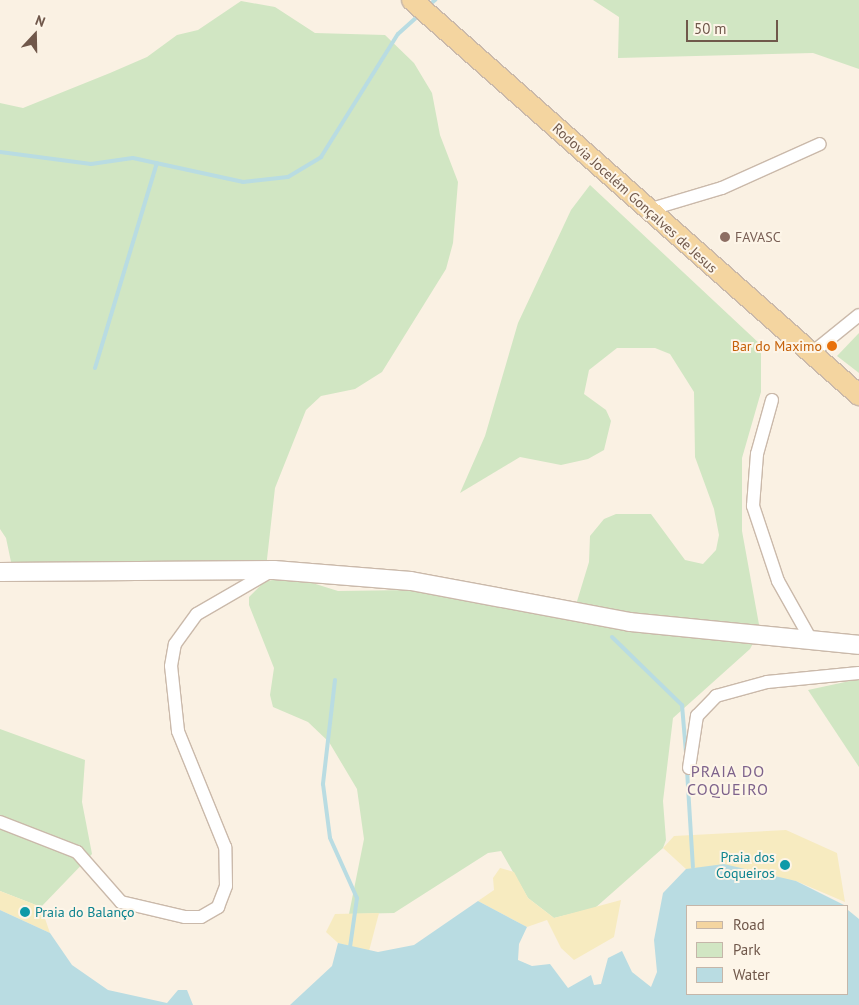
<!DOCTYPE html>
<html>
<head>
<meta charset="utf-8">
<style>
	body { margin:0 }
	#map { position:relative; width:859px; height:1005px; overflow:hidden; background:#faf1e3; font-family:"PT Sans",sans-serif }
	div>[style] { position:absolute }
	.green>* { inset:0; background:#d1e6c3 }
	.sand>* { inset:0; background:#f7ebc0 }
	.water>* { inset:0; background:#b9dce2 }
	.stream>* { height:4px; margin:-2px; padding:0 2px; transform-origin:2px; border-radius:2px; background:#b9dce2 }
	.roads { filter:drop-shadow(1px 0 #cab9aa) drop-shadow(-1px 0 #cab9aa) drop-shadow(0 1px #cab9aa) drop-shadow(0 -1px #cab9aa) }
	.street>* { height:12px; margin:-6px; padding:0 6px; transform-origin:6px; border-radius:6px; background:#fff }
	.secondary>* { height:18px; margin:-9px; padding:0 9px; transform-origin:9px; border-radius:9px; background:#fff }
	.primary>* { height:20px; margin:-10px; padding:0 10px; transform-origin:10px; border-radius:10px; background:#f4d5a0 }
	.dots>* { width:14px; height:14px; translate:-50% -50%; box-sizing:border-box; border:2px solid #fdf5e8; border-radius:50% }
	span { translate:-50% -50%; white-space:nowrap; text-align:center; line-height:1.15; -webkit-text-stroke:4px #fdf5e8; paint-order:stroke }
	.street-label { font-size:14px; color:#70584b }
	.education-label { font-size:14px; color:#785e54 }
	.left { translate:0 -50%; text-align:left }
	.food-label { font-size:14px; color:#c56008 }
	.right { translate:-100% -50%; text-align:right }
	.culture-label { font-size:14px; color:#0d838f }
	.quarter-label { font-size:16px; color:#7e638c; letter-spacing:1px }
	.legend { position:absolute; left:686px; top:905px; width:162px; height:90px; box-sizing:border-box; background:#fdf5e8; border:1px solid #c5b6a9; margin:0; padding:6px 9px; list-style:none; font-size:15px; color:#70584b }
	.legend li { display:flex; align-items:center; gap:10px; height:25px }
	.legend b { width:25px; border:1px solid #c5b6a9 }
	.north { position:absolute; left:10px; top:10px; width:50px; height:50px; -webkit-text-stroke:4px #fdf5e8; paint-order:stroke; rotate:21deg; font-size:14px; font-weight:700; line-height:20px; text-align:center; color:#70584b }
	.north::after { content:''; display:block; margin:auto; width:18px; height:22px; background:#70584b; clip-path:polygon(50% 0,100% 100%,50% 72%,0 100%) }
	.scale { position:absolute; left:686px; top:20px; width:92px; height:22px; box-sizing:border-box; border:2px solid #70584b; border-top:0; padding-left:6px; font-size:15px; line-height:18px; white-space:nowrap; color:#70584b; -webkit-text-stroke:4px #fdf5e8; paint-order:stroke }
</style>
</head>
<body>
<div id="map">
	<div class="green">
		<i style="clip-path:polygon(593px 0,859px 0,859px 69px,813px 53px,618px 58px,619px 17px)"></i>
		<i style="clip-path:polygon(241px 1px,275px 7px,315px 33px,385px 35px,414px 63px,432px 93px,440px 135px,458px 182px,453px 243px,446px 269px,382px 372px,355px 389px,321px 396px,306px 410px,275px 488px,265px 577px,15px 581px,6px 538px,0 529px,0 103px,23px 108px,110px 73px,147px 57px,177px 35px,198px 30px)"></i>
		<i style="clip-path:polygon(590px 185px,761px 345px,761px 392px,742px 458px,742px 531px,760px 630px,750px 649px,673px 718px,663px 801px,666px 840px,663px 848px,595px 908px,554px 918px,528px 898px,501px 851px,488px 853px,394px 913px,349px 914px,364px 839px,357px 789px,329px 742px,308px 722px,273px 707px,270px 695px,274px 668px,249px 605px,249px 597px,264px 582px,290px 576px,338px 591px,410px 590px,551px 612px,571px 621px,589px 562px,590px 536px,604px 519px,616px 514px,651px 514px,685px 560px,703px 564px,716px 550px,719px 535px,714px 509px,695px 457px,694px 392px,670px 354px,655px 348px,617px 348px,589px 370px,584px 394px,606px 410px,611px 421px,604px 450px,588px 459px,561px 465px,520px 457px,460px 493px,485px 436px,518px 323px,571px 210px)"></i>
		<i style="clip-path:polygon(859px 333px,859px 373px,837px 356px)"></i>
		<i style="clip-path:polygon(859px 679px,859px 767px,808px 690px)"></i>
		<i style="clip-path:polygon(0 729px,85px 760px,82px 802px,92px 854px,41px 907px,0 891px)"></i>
	</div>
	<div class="sand">
		<i style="clip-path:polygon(786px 830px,837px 853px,845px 902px,796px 881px,686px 869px,663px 848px,674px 836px)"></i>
		<i style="clip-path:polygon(500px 868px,514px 872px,528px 898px,554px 918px,621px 900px,614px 937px,574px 960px,561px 948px,547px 920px,527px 927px,478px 901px,494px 890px,493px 878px)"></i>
		<i style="clip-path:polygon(0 891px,41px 907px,50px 933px,0 910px)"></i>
		<i style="clip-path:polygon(379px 913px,369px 951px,338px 943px,326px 932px,335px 914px)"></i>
	</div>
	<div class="water">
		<i style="clip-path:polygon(724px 864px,796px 881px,846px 906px,688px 906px,688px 994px,848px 994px,848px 910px,859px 919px,859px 1005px,290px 1005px,332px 966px,338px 943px,378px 952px,414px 945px,478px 901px,527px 927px,519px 944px,518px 960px,532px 966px,550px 964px,568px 988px,591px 975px,594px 985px,601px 984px,608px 958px,622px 951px,632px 972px,651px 987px,657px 972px,654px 940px,663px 893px,686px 869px)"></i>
		<i style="clip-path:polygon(0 910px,50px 933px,72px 965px,108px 990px,167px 1003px,178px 990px,187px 990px,193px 1005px,0 1005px)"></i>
	</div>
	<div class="stream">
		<i style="left:427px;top:7px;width:11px;rotate:-41deg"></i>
		<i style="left:0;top:152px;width:92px;rotate:7.5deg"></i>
		<i style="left:91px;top:164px;width:42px;rotate:-8.1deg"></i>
		<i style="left:133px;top:158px;width:113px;rotate:12.3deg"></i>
		<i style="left:243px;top:182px;width:45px;rotate:-6.3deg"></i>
		<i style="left:288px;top:177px;width:39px;rotate:-31deg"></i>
		<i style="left:321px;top:157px;width:145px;rotate:-58deg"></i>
		<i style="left:398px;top:34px;width:28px;rotate:-42deg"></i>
		<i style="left:95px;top:368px;width:214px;rotate:-73.2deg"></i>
		<i style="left:612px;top:637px;width:98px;rotate:44.2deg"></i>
		<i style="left:682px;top:705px;width:48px;rotate:85.2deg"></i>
		<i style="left:335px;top:680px;width:105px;rotate:96.6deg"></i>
		<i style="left:323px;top:784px;width:54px;rotate:82.6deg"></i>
		<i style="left:330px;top:838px;width:66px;rotate:65.8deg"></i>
		<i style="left:357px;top:898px;width:49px;rotate:98.1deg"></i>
		<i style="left:687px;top:770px;width:97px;rotate:86.5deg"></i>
	</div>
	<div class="roads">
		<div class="street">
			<i style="left:648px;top:210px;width:77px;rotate:-16.6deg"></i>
			<i style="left:722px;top:188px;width:107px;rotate:-24.2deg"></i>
			<i style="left:812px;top:353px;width:60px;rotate:-39deg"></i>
			<i style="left:772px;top:400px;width:56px;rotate:105.5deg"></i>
			<i style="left:757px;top:454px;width:52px;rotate:94.4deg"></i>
			<i style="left:753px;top:506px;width:79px;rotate:71.6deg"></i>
			<i style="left:778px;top:581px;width:65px;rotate:60.7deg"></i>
			<i style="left:689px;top:768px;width:53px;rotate:-81.3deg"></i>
			<i style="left:697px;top:716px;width:28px;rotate:-46deg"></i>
			<i style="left:716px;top:696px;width:53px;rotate:-15.4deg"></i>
			<i style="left:767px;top:682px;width:92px;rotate:-5.6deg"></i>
			<i style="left:0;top:822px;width:83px;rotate:21.3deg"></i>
			<i style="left:77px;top:852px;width:67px;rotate:48.7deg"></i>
			<i style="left:121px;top:902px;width:66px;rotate:13.2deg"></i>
			<i style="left:185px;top:917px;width:16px"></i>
			<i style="left:201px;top:917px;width:20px;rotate:-30deg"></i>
			<i style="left:218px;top:907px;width:22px;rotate:-69deg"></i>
			<i style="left:226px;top:886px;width:39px;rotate:-91deg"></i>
			<i style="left:225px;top:847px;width:125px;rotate:-112.1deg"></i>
			<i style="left:178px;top:731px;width:65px;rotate:-96.1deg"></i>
			<i style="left:171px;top:666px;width:22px;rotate:-80deg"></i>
			<i style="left:175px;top:644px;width:37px;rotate:-54deg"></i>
			<i style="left:197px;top:614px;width:88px;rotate:-30.1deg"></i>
		</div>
		<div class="secondary">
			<i style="left:0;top:572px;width:274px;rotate:-0.4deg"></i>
			<i style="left:274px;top:570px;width:137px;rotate:4.6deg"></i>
			<i style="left:411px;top:581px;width:223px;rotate:10.6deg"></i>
			<i style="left:630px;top:622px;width:230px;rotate:5.7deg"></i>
		</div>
		<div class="primary">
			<i style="left:412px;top:0;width:597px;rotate:41.47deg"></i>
		</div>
	</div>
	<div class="dots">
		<i style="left:725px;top:237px;background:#8d6e63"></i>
		<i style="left:832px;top:346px;background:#e8710a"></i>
		<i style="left:785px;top:865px;background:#0f9aa8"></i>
		<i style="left:25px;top:912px;background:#0f9aa8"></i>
	</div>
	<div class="street-label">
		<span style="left:635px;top:198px;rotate:42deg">Rodovia Jocelém Gonçalves de Jesus</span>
	</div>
	<div class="education-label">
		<span class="left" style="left:735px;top:237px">FAVASC</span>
	</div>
	<div class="food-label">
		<span class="right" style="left:822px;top:346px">Bar do Maximo</span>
	</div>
	<div class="culture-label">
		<span class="right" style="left:775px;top:865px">Praia dos<br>Coqueiros</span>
		<span class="left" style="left:35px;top:912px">Praia do Balanço</span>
	</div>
	<div class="quarter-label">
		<span style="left:728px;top:780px">PRAIA DO<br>COQUEIRO</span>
	</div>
	<ul class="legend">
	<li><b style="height:6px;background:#f4d5a0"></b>Road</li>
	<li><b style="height:14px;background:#d1e6c3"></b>Park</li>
	<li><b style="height:14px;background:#b9dce2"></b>Water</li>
	</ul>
	<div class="north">N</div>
	<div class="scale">50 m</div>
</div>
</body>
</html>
